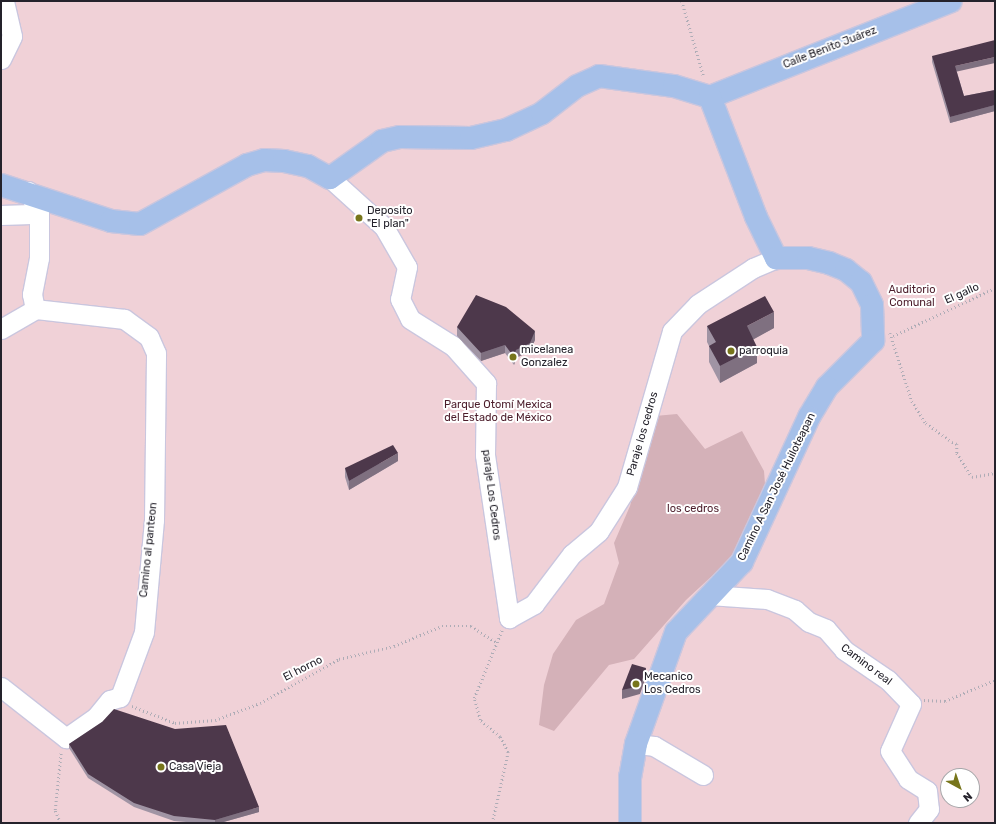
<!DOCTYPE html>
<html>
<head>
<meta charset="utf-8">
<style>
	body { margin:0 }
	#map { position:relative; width:996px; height:824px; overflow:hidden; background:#f3f1fc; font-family:Rubik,sans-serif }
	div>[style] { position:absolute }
	.green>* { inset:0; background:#f0d1d7 }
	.forest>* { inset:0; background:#d4b1b8 }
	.path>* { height:2.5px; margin-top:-1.25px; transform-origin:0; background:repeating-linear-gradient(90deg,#aeacb6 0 1px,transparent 0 4px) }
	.roads { filter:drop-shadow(1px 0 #cac6de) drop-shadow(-1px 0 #cac6de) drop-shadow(0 1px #cac6de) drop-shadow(0 -1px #cac6de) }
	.minor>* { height:19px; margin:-9.5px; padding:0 9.5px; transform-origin:9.5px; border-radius:9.5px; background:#fff }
	.major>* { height:22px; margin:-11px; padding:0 11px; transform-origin:11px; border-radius:11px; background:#a6c0e9 }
	.wall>* { inset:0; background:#a094a4 }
	.shaded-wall>* { inset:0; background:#7f7080 }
	.building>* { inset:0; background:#4d384b }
	.dots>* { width:11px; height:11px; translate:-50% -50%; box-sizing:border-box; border:2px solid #fff; border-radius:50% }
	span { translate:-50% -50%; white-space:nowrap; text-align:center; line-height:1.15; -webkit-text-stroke:4px #fff; paint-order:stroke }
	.street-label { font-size:11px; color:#24222b }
	.poi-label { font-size:11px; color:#24222b }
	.left { translate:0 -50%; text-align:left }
	.park-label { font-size:11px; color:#4c1d2b }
	.frame { position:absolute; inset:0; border:2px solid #24222b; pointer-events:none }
	.north { position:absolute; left:940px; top:768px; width:40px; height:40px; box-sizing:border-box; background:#fff; border:1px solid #a7a7aa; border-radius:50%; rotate:140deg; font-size:11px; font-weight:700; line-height:16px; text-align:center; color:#24222b }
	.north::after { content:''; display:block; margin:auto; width:14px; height:18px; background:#77751b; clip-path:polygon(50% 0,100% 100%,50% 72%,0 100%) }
</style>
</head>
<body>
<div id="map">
	<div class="green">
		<i style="clip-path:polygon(evenodd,1px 1px,995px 1px,995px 823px,1px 823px,1px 1px,948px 776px,972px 776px,972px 800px,948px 800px,948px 776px)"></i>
	</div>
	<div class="forest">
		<i style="clip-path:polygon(677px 414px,705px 449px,742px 431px,764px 471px,766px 497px,754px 537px,686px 600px,634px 659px,609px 665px,554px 731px,539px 725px,544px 685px,553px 654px,576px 620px,604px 604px,619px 563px,614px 543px,630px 506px,655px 416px)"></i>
	</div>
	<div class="path">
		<i style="left:682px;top:1px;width:79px;rotate:73.9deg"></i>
		<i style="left:890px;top:333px;width:71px;rotate:72.1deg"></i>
		<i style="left:912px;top:401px;width:26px;rotate:58deg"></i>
		<i style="left:926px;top:423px;width:29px;rotate:36deg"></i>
		<i style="left:893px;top:336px;width:113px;rotate:-25.2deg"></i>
		<i style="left:952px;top:442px;width:5px;rotate:22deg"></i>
		<i style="left:957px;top:444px;width:9px;rotate:90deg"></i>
		<i style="left:957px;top:453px;width:28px;rotate:58deg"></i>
		<i style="left:972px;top:477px;width:23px;rotate:-10deg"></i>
		<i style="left:924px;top:700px;width:21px;rotate:3deg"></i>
		<i style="left:945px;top:701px;width:54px;rotate:-22.8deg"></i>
		<i style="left:132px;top:706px;width:46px;rotate:21.6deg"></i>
		<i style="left:175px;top:723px;width:40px;rotate:-4.3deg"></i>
		<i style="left:215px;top:720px;width:48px;rotate:-20.7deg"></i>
		<i style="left:260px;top:703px;width:90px;rotate:-29.1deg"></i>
		<i style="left:339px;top:659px;width:57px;rotate:-13.3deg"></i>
		<i style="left:394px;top:646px;width:52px;rotate:-22.6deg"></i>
		<i style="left:442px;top:626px;width:29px"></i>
		<i style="left:471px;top:626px;width:30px;rotate:33deg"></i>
		<i style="left:60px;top:823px;width:14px;rotate:-111deg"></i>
		<i style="left:55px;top:810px;width:58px;rotate:-84.1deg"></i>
		<i style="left:492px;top:823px;width:73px;rotate:-77.3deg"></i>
		<i style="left:508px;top:752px;width:17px;rotate:-118deg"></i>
		<i style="left:500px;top:737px;width:26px;rotate:-140deg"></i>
		<i style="left:480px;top:720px;width:23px;rotate:-105deg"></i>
		<i style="left:474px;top:698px;width:74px;rotate:-67.6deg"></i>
	</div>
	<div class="roads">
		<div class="minor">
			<i style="left:1px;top:59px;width:25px;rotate:-64deg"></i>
			<i style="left:12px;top:36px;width:36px;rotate:-103deg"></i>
			<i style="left:330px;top:178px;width:73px;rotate:42.2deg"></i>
			<i style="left:384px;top:227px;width:46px;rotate:60.1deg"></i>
			<i style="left:407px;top:267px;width:33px;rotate:102deg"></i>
			<i style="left:400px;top:299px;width:22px;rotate:63deg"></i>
			<i style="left:410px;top:319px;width:51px;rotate:32.1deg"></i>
			<i style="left:453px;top:346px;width:50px;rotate:48.3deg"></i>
			<i style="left:486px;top:383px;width:72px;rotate:90.8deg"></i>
			<i style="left:485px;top:455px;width:165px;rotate:81.6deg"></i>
			<i style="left:509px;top:618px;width:29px;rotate:-29deg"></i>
			<i style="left:534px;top:604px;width:63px;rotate:-52.8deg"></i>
			<i style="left:572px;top:554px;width:35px;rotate:-40deg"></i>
			<i style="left:599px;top:531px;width:52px;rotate:-57.5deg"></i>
			<i style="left:627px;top:487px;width:162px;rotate:-73.9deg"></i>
			<i style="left:672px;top:331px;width:37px;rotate:-46deg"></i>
			<i style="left:698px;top:304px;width:66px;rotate:-33.2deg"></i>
			<i style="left:753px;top:268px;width:25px;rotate:-23deg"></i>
			<i style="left:28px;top:191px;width:25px;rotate:64deg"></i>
			<i style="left:39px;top:214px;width:44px;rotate:90deg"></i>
			<i style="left:39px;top:258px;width:37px;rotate:101deg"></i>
			<i style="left:32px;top:294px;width:15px;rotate:79deg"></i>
			<i style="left:1px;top:215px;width:38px;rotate:-2deg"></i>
			<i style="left:1px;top:329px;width:39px;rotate:-30deg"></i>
			<i style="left:709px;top:595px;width:58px;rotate:3.9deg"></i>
			<i style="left:767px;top:599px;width:30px;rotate:21deg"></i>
			<i style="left:795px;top:610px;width:18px;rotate:41deg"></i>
			<i style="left:809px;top:622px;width:18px;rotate:22deg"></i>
			<i style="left:826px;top:629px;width:28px;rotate:49deg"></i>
			<i style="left:844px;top:650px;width:53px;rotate:34.3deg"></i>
			<i style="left:888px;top:680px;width:33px;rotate:46deg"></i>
			<i style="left:911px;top:704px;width:51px;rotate:114.1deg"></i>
			<i style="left:890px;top:751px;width:33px;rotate:57deg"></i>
			<i style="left:908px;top:779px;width:22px;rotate:32deg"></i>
			<i style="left:927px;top:791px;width:18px;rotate:84deg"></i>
			<i style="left:929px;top:809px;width:18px;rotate:128deg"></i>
			<i style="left:1px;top:687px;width:83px;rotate:38.1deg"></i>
			<i style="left:66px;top:738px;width:37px;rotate:-35deg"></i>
			<i style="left:96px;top:717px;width:22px;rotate:-51deg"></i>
			<i style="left:110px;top:700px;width:10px;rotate:-17deg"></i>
			<i style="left:120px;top:697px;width:69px;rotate:-69.7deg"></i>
			<i style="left:144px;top:632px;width:112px;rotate:-84.9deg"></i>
			<i style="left:154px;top:520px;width:167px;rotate:-89.3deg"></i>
			<i style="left:156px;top:353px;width:17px;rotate:-114deg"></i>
			<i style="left:149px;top:337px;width:31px;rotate:-144deg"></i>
			<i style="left:124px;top:319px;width:90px;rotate:-173.6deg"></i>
			<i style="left:636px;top:744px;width:18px;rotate:6deg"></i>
			<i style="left:654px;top:746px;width:57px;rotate:30.6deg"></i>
		</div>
		<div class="major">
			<i style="left:710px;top:97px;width:259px;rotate:-21.7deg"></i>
			<i style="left:1px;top:185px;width:116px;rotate:18.1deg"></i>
			<i style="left:111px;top:221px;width:29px;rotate:6deg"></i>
			<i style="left:140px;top:224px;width:122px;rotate:-28.9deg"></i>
			<i style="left:247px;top:165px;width:18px;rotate:-16deg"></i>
			<i style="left:264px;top:160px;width:20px;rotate:3deg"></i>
			<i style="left:284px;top:161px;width:25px;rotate:12deg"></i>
			<i style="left:308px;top:166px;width:25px;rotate:29deg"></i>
			<i style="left:330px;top:178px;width:64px;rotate:-35.4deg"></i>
			<i style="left:382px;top:141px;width:18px;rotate:-13deg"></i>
			<i style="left:400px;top:137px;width:71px;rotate:0.8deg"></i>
			<i style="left:471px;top:138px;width:36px;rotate:-13deg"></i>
			<i style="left:506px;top:130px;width:40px;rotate:-25deg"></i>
			<i style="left:542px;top:113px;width:44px;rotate:-37.6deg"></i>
			<i style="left:577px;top:86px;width:24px;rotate:-24deg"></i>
			<i style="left:599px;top:76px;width:76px;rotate:7.6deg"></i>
			<i style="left:674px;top:86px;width:38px;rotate:17deg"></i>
			<i style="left:710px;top:97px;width:129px;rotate:69deg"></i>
			<i style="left:756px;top:217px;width:46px;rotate:64deg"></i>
			<i style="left:776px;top:258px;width:32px"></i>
			<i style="left:808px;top:258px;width:22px;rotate:13deg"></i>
			<i style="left:829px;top:263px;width:18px;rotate:22deg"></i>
			<i style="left:846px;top:270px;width:19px;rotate:39deg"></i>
			<i style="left:861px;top:282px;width:25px;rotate:64deg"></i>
			<i style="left:872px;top:305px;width:36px;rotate:88deg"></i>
			<i style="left:873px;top:341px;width:65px;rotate:135deg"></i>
			<i style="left:827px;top:387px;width:35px;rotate:121deg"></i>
			<i style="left:809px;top:417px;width:160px;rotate:114.8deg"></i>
			<i style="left:742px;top:562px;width:96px;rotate:133.3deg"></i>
			<i style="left:676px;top:632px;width:119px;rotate:109.7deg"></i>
			<i style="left:636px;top:744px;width:34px;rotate:100deg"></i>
			<i style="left:630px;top:777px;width:46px;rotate:90deg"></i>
		</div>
	</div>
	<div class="wall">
		<i style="clip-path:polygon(932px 56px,957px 72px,964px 96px,995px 90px,995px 111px,950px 123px,932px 62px)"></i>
		<i style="clip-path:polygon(707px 326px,774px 328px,753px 339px,757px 363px,720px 383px,709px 362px,709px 346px,707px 342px)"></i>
		<i style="clip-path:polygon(457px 327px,535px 340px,530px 351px,516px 358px,514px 365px,505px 353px,481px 361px,457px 336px)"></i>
		<i style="clip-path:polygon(398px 461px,349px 490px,345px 477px,345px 468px)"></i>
		<i style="clip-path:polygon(102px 722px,259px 812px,220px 823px,198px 823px,174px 821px,134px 807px,88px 778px,69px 748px,69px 744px)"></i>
	</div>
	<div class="shaded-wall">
		<i style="clip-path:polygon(995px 57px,995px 63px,955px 72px,955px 66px)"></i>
		<i style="clip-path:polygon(995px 105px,995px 111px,950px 123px,950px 117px)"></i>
		<i style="clip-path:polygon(774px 312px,774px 328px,747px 343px,747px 326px)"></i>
		<i style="clip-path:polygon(535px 331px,535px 340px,530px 351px,516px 358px,514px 365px,514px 357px,516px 350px)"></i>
		<i style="clip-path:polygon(505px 345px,505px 353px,481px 361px,481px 353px)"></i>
		<i style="clip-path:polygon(757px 347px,757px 363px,720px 383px,720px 366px)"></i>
		<i style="clip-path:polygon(398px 453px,398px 461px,349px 490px,349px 481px)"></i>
		<i style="clip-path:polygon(646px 668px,646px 677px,640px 694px,622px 699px,622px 690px)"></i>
		<i style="clip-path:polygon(259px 807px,259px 812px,220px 823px,215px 823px,215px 820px)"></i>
	</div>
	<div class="building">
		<i style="clip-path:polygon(995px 40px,995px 57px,955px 66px,964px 96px,995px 90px,995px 105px,950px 117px,932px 56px)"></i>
		<i style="clip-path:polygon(476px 295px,506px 307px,535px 331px,530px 343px,516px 350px,514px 357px,505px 345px,481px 353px,457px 327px)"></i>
		<i style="clip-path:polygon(765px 296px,774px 312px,747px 326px,757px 347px,720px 366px,709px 346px,716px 342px,707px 326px)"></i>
		<i style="clip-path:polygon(393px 445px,398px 453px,349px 481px,345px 468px)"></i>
		<i style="clip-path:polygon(632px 664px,646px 668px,640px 686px,622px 690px)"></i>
		<i style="clip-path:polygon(114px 709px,175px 729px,226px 725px,259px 807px,215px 820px,174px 816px,134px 803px,88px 774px,69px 744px,102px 722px)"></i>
	</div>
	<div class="dots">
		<i style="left:359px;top:218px;background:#77751b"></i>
		<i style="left:731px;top:351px;background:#77751b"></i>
		<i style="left:513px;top:357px;background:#77751b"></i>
		<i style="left:636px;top:684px;background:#77751b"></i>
		<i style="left:161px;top:767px;background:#77751b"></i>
	</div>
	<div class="street-label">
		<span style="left:830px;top:48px;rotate:-21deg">Calle Benito Juárez</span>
		<span style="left:962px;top:294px;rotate:-24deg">El gallo</span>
		<span style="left:643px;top:434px;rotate:-74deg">Paraje los cedros</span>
		<span style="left:777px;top:487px;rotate:-64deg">Camino A San José Huiloteapan</span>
		<span style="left:491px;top:495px;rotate:83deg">paraje Los Cedros</span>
		<span style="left:149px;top:550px;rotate:-84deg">Camino al panteon</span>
		<span style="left:866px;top:665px;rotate:37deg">Camino real</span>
		<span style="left:303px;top:669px;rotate:-27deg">El horno</span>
	</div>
	<div class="poi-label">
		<span class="left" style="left:367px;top:218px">Deposito<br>"El plan"</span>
		<span class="left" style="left:521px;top:357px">micelanea<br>Gonzalez</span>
		<span class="left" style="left:739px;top:351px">parroquia</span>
		<span class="left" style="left:644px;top:684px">Mecanico<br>Los Cedros</span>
		<span class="left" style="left:169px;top:767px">Casa Vieja</span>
	</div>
	<div class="park-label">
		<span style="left:912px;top:297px">Auditorio<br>Comunal</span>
		<span style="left:498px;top:412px">Parque Otomí Mexica<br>del Estado de México</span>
		<span style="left:693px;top:509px">los cedros</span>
	</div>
	<div class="frame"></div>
	<div class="north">N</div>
</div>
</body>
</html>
